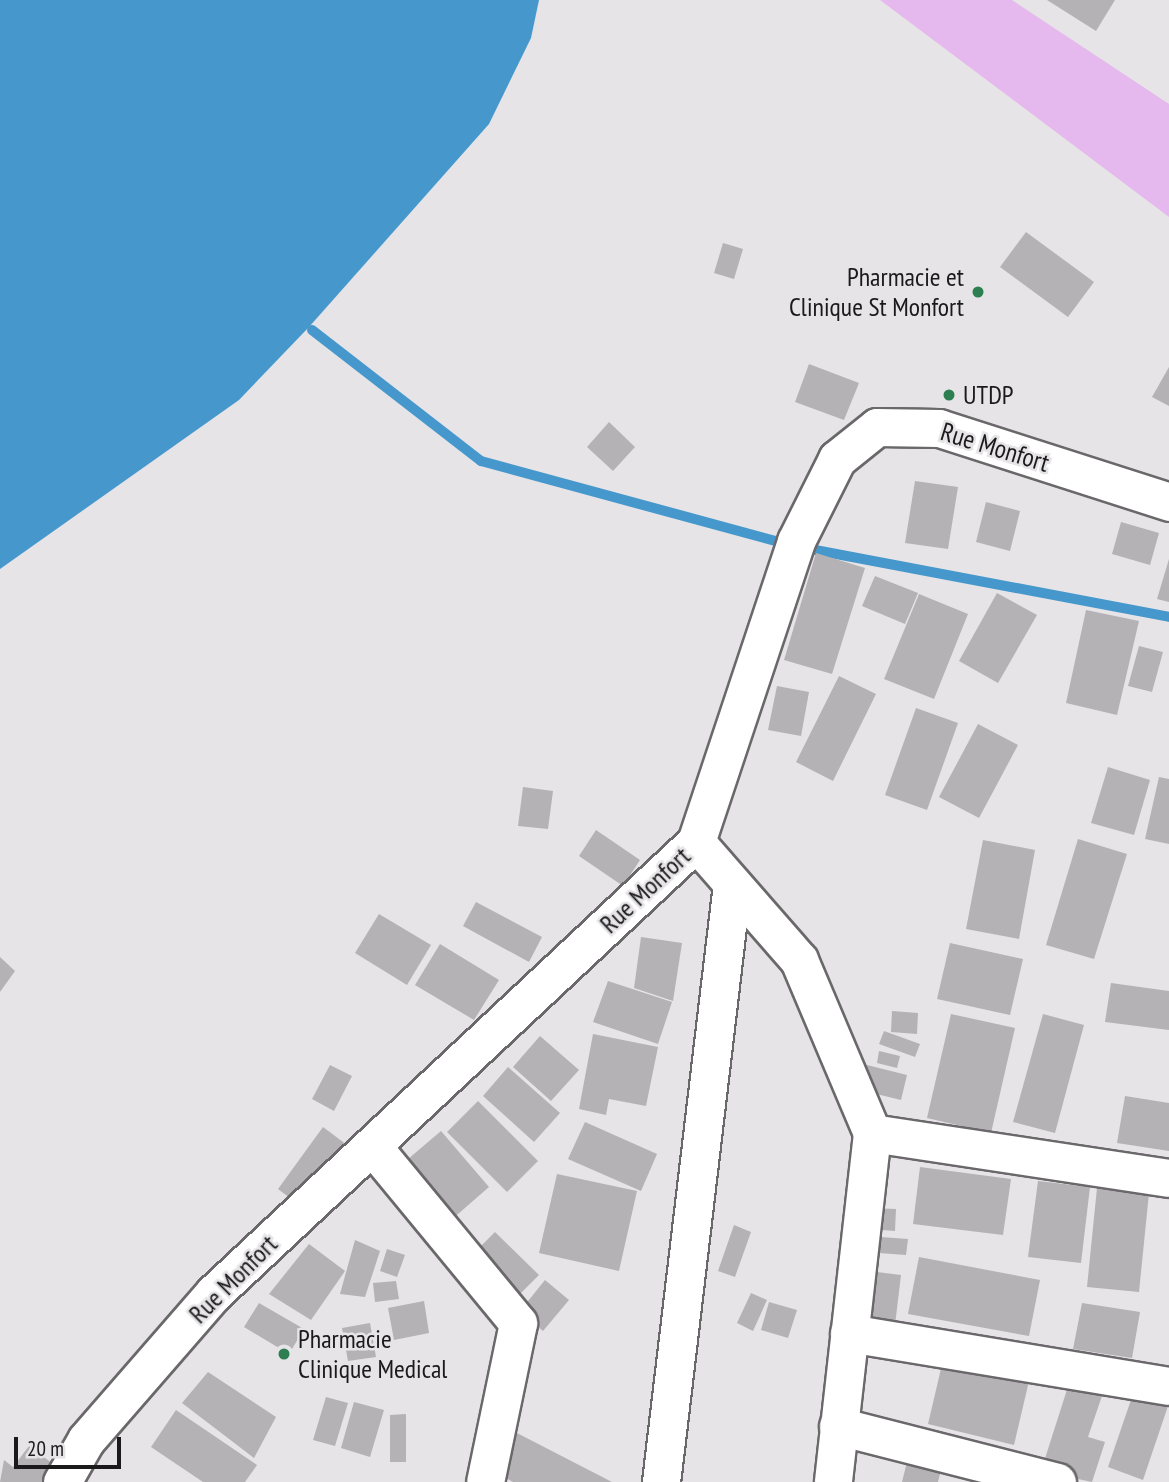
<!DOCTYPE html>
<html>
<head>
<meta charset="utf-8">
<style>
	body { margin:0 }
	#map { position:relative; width:1169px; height:1482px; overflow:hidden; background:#e6e4e7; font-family:"PT Sans Narrow",sans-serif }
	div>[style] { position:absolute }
	.green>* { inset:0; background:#e6b9ee }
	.water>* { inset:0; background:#4698cc }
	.stream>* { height:10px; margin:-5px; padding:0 5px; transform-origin:5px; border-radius:5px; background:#4698cc }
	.building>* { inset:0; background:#b4b2b5 }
	.roads { filter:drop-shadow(2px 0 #6a686a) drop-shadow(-2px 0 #6a686a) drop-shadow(0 2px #6a686a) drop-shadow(0 -2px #6a686a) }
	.minor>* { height:37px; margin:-18.5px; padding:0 18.5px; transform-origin:18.5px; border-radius:18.5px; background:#fff }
	.dots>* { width:19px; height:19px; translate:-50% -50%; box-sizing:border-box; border:4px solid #e6e4e7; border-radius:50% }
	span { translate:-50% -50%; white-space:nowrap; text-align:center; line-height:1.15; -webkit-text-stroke:5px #e6e4e7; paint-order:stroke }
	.poi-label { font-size:26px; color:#1a1a1b }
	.right { translate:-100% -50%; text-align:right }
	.left { translate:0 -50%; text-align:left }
	.street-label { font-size:26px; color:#1a1a1b }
	.scale { position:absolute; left:14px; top:1437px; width:107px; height:32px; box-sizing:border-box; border:4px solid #1a1a1b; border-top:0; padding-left:9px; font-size:21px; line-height:24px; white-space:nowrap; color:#1a1a1b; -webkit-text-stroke:5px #e6e4e7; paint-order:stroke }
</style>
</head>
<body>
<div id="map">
	<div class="green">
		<i style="clip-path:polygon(880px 0,1012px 0,1169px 104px,1169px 217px)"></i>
	</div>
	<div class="water">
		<i style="clip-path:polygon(0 0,539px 0,531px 38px,489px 124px,309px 327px,239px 400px,0 569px)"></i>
	</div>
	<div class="stream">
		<i style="left:312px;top:330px;width:214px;rotate:37.8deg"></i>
		<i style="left:481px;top:461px;width:324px;rotate:15.2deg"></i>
		<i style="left:794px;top:546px;width:382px;rotate:10.7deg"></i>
	</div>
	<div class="building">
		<i style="clip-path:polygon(1047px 0,1115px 0,1096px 31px)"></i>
		<i style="clip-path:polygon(1026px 232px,1094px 282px,1068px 317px,1000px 267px)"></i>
		<i style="clip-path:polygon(723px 243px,743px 249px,734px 279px,714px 273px)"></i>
		<i style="clip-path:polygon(809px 364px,859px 383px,844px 420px,795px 402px)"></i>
		<i style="clip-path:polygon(1169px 367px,1169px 406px,1152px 397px)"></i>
		<i style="clip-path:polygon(609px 422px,635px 447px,613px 471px,587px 447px)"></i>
		<i style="clip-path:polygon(915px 481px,958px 487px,948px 549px,905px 543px)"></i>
		<i style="clip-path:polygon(986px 502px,1020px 511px,1010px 551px,976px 542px)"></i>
		<i style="clip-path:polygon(1121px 522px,1159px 533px,1150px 565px,1112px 554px)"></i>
		<i style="clip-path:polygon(816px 553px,865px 568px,832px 674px,784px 660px)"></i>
		<i style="clip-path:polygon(1169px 559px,1169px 602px,1157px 599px)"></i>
		<i style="clip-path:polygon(875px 576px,918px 593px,905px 624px,862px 606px)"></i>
		<i style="clip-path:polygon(997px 593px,1037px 615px,998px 683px,959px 661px)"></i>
		<i style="clip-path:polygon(919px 594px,968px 614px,934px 699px,884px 679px)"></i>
		<i style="clip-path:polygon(1086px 610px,1139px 621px,1117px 715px,1066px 703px)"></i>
		<i style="clip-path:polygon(1139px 646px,1163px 652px,1152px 692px,1128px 686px)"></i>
		<i style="clip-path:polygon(839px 676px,876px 694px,833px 781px,796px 762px)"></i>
		<i style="clip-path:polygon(777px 686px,809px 692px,801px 736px,768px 730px)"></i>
		<i style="clip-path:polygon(916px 708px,958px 723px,927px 810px,885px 795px)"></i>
		<i style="clip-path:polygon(978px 724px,1018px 745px,979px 818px,939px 797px)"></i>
		<i style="clip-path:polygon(1108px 767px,1150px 780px,1134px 835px,1091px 823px)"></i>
		<i style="clip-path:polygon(1159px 777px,1169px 779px,1169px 844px,1145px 839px)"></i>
		<i style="clip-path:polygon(523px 787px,553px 791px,548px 829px,518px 826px)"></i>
		<i style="clip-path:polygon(596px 830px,640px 860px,623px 886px,579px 856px)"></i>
		<i style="clip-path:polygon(1078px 839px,1127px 854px,1094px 959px,1046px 945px)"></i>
		<i style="clip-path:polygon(983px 840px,1035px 850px,1019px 939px,966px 929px)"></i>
		<i style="clip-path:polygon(476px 902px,542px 937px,529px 962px,463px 926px)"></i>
		<i style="clip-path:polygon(379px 914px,431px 945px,407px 985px,355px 953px)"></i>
		<i style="clip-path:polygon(641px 937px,682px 943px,673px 1001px,634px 988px)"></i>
		<i style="clip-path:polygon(950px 943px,1023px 959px,1010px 1015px,937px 999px)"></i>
		<i style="clip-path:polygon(440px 944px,499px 980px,474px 1020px,415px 985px)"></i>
		<i style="clip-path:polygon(0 957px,15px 971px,0 992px)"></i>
		<i style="clip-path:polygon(608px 981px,672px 1002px,658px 1044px,593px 1022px)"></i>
		<i style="clip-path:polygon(1111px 983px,1169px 991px,1169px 1030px,1105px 1022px)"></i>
		<i style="clip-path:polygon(892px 1011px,918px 1013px,917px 1034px,891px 1032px)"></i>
		<i style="clip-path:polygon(951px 1014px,1015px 1028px,991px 1133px,927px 1118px)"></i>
		<i style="clip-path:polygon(1043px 1014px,1084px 1025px,1055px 1133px,1013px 1122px)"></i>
		<i style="clip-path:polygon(884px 1031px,920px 1044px,915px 1057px,879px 1044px)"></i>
		<i style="clip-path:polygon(593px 1034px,658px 1047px,646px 1106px,609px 1099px,606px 1115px,579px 1109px)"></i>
		<i style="clip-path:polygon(540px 1036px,579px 1070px,551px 1101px,513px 1067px)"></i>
		<i style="clip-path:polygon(879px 1051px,900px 1056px,897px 1068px,877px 1063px)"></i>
		<i style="clip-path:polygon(863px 1064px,907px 1075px,901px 1100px,856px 1089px)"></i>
		<i style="clip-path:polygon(330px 1065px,352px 1076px,334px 1111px,312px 1099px)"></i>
		<i style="clip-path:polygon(508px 1067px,560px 1113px,534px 1142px,483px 1096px)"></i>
		<i style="clip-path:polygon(1125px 1096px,1169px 1103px,1169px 1151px,1117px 1143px)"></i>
		<i style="clip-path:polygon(478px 1101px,538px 1161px,507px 1192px,447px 1132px)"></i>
		<i style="clip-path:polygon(585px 1122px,657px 1154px,641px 1191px,568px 1159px)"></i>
		<i style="clip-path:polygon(323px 1127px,347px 1145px,302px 1207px,278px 1189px)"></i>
		<i style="clip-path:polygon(441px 1131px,489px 1187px,450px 1221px,401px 1165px)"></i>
		<i style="clip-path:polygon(920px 1167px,1011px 1179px,1003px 1235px,913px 1224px)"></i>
		<i style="clip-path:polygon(557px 1174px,637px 1191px,619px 1271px,539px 1253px)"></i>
		<i style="clip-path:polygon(1038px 1181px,1090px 1187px,1081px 1263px,1028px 1257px)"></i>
		<i style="clip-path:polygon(1097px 1188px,1149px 1193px,1139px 1292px,1087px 1287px)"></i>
		<i style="clip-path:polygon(870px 1208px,896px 1209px,895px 1231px,869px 1229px)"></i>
		<i style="clip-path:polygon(734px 1225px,751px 1232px,735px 1277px,718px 1271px)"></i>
		<i style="clip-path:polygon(495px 1232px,539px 1275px,517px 1297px,473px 1254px)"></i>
		<i style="clip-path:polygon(867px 1236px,908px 1239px,906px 1255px,865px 1252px)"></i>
		<i style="clip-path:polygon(355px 1240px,380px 1251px,365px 1297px,340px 1294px)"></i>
		<i style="clip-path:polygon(309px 1244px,345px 1271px,311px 1320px,269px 1294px)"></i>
		<i style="clip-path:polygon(387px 1249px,405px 1255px,397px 1277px,380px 1271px)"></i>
		<i style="clip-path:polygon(919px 1257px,1040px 1280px,1029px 1336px,908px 1314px)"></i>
		<i style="clip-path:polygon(877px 1272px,901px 1275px,895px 1325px,871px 1322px)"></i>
		<i style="clip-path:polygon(545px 1280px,569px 1300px,543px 1331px,520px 1311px)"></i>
		<i style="clip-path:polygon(396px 1281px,399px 1299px,375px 1302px,373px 1283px)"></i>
		<i style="clip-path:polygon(751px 1293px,767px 1300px,753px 1331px,737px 1323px)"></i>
		<i style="clip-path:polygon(424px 1301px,429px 1333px,394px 1340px,388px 1308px)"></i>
		<i style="clip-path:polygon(769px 1302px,797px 1310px,788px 1338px,761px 1330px)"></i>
		<i style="clip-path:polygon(259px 1303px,304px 1329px,289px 1354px,244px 1327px)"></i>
		<i style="clip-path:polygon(1082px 1303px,1140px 1312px,1132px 1358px,1073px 1349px)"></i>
		<i style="clip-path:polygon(370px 1323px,376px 1357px,348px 1361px,342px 1328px)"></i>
		<i style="clip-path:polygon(943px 1360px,1029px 1381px,1014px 1445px,928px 1424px)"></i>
		<i style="clip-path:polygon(208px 1372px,276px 1417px,254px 1458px,182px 1403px)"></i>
		<i style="clip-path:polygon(1071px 1377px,1105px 1387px,1088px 1437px,1105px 1442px,1092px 1482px,1041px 1471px)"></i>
		<i style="clip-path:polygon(1134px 1391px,1169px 1403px,1143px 1480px,1108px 1467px)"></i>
		<i style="clip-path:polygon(326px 1397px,348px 1403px,335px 1446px,313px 1440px)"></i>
		<i style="clip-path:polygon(354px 1402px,384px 1410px,370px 1457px,341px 1448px)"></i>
		<i style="clip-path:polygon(176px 1410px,257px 1465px,245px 1482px,203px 1482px,151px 1447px)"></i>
		<i style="clip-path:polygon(406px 1414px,406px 1462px,390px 1462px,390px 1415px)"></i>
		<i style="clip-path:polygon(515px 1432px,612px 1482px,513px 1482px,506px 1478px)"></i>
		<i style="clip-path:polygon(29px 1446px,56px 1466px,43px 1482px,0 1482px,4px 1460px,13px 1467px)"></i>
		<i style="clip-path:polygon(908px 1458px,942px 1466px,938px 1482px,902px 1482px)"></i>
	</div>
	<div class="roads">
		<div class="minor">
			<i style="left:696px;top:842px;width:157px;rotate:48.9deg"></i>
			<i style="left:799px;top:960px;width:188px;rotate:67.1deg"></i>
			<i style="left:872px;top:1133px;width:351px;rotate:96.4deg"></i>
			<i style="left:872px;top:1133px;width:300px;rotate:8.6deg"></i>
			<i style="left:373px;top:1147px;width:228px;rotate:50.5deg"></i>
			<i style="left:518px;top:1323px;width:162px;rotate:101.7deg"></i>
			<i style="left:849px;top:1333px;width:324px;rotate:9.4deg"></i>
			<i style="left:838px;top:1426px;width:226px;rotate:14.3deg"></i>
			<i style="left:62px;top:1482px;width:48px;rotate:-60.3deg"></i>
			<i style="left:86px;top:1440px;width:195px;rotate:-49deg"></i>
			<i style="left:214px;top:1293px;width:660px;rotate:-43.1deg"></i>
			<i style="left:696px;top:842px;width:317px;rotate:-71.6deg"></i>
			<i style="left:796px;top:541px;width:92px;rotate:-63.4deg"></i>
			<i style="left:837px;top:459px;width:51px;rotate:-38.7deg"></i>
			<i style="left:877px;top:427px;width:62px;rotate:0.9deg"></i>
			<i style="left:939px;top:428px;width:242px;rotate:17.8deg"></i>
			<i style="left:661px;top:1482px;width:602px;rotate:-83.23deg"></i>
		</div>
	</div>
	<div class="dots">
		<i style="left:978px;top:292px;background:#2d7f51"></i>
		<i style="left:949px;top:395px;background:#2d7f51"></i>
		<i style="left:284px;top:1354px;background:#2d7f51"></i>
	</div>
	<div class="poi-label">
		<span class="right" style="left:964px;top:292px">Pharmacie et<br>Clinique St Monfort</span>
		<span class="left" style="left:963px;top:395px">UTDP</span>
		<span class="left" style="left:298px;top:1354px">Pharmacie<br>Clinique Medical</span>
	</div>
	<div class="street-label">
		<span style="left:995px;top:447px;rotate:17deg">Rue Monfort</span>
		<span style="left:645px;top:890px;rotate:-43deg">Rue Monfort</span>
		<span style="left:233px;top:1279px;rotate:-45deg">Rue Monfort</span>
	</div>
	<div class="scale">20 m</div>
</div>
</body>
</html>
